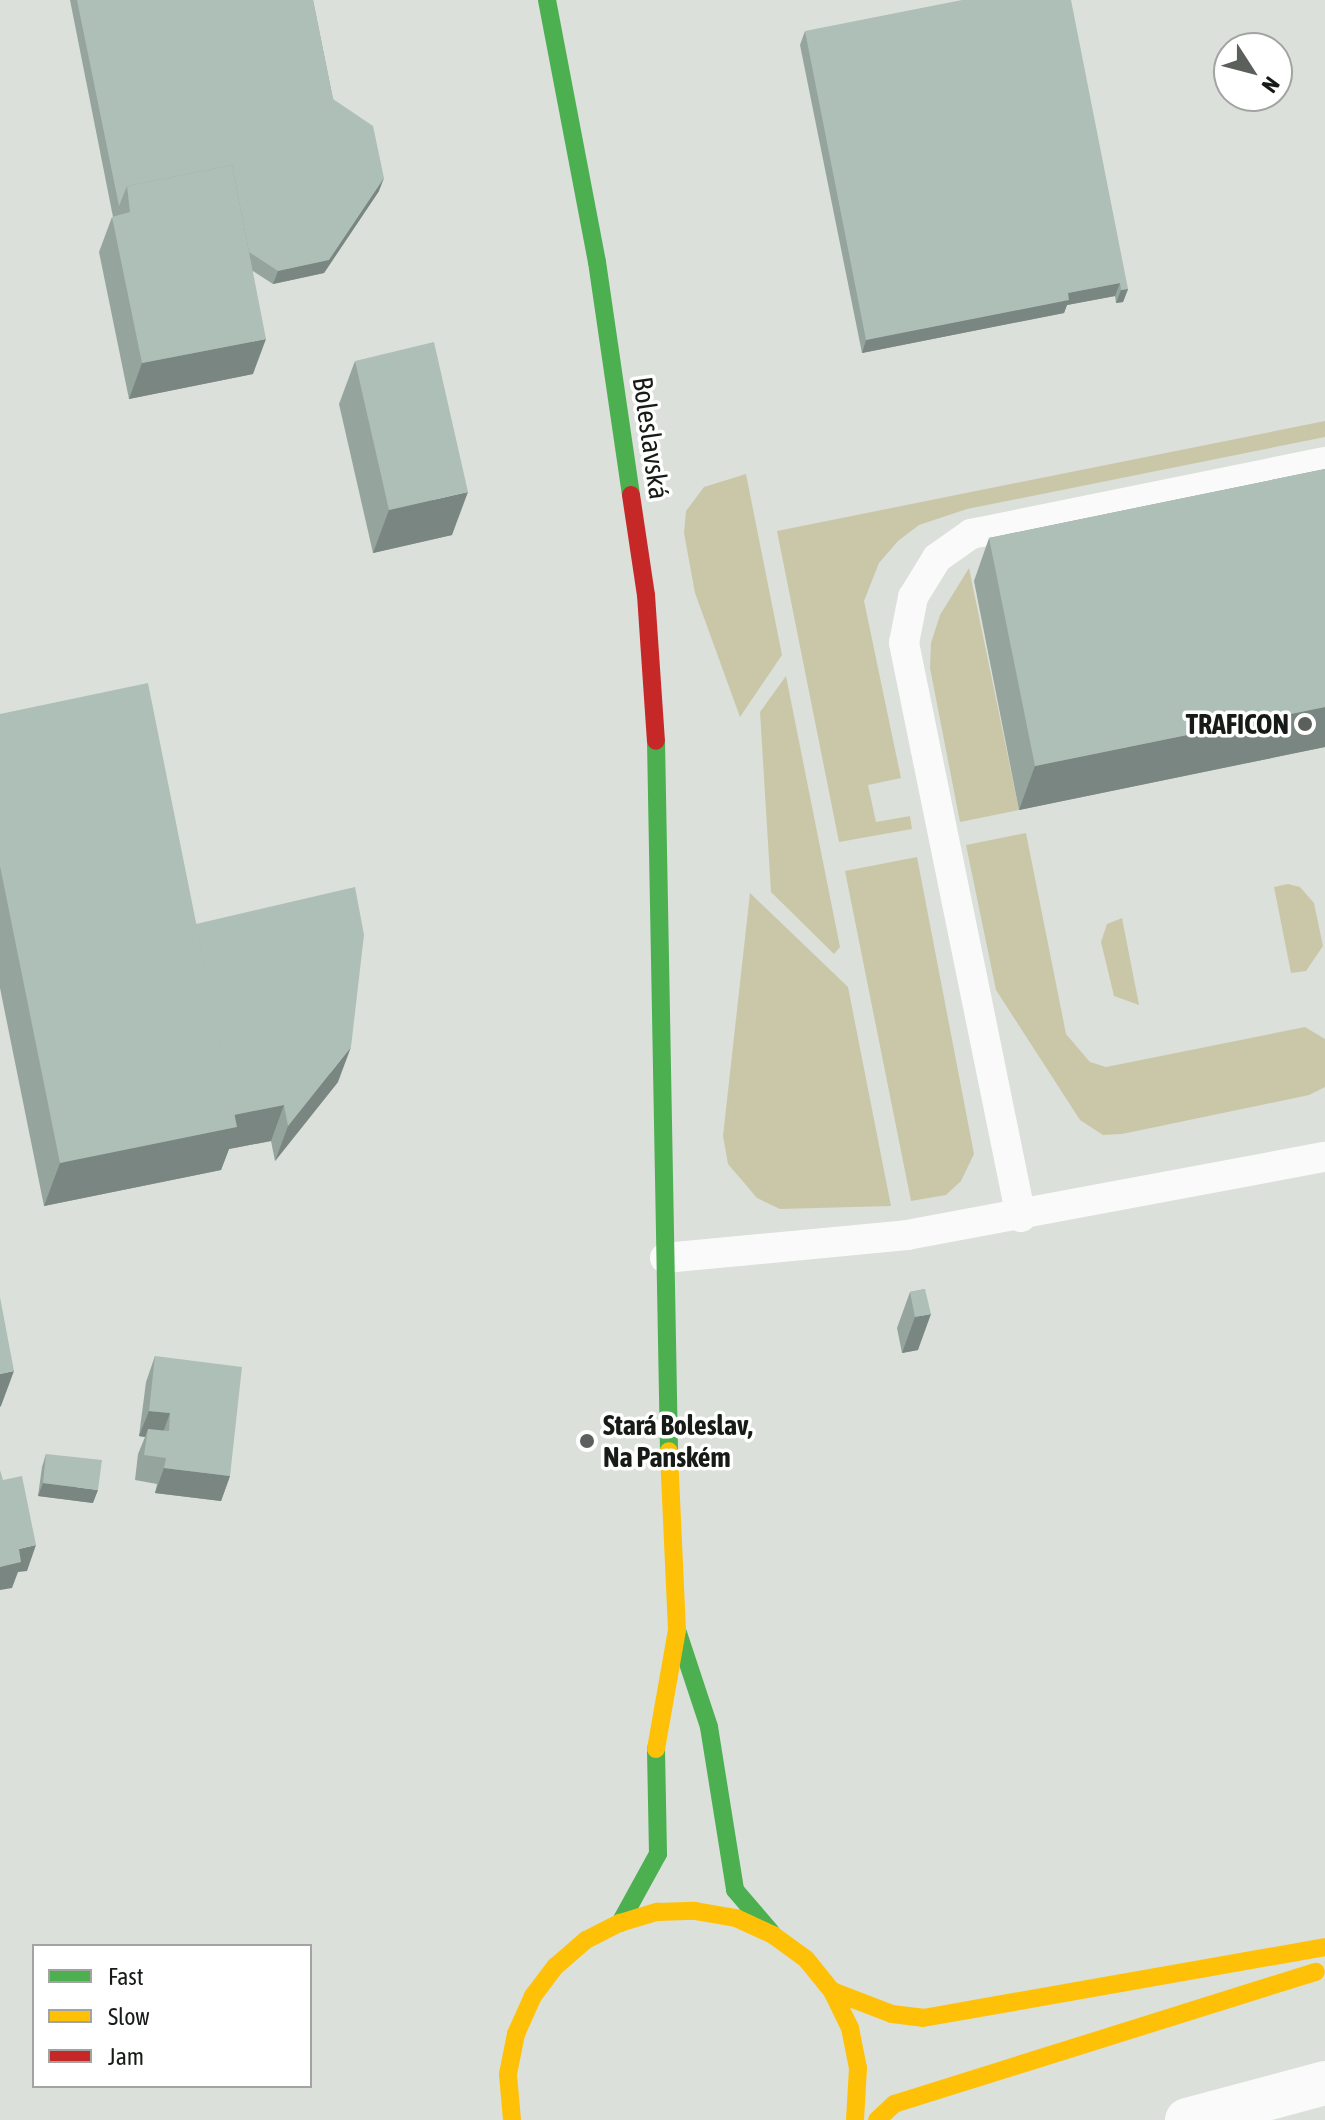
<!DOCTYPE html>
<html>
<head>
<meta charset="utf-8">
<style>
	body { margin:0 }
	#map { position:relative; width:1325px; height:2120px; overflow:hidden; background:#dbe0db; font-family:"Asap Condensed",sans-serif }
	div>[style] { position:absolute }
	.green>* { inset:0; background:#cac7a8 }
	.lane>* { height:30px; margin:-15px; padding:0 15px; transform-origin:15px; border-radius:15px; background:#fafafa }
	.street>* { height:44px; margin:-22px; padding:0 22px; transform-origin:22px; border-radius:22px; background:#fafafa }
	.fast>* { height:18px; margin:-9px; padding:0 9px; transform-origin:9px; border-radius:9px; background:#4caf50 }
	.slow>* { height:18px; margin:-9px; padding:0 9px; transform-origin:9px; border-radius:9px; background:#ffc107 }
	.jam>* { height:18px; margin:-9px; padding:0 9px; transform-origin:9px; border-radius:9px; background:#c62828 }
	.wall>* { inset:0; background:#96a49e }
	.shaded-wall>* { inset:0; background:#7a8681 }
	.building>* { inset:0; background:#aebfb8 }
	.dots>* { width:22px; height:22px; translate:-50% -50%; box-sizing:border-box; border:4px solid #fff; border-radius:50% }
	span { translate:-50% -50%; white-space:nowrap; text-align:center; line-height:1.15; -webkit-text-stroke:7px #fff; paint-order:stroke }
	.street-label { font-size:28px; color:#171b17 }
	.poi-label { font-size:28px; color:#171b17; font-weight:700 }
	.right { translate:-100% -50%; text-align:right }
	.left { translate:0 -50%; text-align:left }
	.legend { position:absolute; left:32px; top:1944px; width:280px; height:144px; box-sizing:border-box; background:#fff; border:2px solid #a2a4a2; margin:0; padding:10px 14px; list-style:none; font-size:24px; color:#171b17 }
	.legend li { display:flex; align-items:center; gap:16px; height:40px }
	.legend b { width:40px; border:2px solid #a2a4a2 }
	.north { position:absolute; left:1213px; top:32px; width:80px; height:80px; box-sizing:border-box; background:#fff; border:2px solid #a2a4a2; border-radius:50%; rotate:126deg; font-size:22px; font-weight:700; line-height:32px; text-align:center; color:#171b17 }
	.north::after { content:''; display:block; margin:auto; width:28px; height:36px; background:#5c605c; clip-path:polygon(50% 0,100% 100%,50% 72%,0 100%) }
</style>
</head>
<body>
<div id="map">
	<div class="green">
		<i style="clip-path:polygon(1325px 421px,1325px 437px,967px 509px,919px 525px,898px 541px,879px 563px,864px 601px,901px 778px,868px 785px,876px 822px,910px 816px,912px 829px,839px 842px,777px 531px)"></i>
		<i style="clip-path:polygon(746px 474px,782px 655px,740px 717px,695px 593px,684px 533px,686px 511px,704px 487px)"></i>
		<i style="clip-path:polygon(969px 568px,1019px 810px,960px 822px,930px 668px,931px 643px,940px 615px)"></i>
		<i style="clip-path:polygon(786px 676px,840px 947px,834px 954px,771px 892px,760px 712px)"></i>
		<i style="clip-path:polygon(1026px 833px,1066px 1034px,1090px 1062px,1106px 1067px,1305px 1027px,1325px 1039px,1325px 1087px,1309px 1095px,1122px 1134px,1103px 1135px,1080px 1120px,996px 990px,966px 845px)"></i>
		<i style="clip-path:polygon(917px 857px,974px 1154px,961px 1181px,946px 1195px,911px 1201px,845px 871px)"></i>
		<i style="clip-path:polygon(1288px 884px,1300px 887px,1314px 903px,1323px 946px,1306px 971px,1291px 973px,1274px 887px)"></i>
		<i style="clip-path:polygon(750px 893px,848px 987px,891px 1206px,780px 1209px,757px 1198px,728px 1164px,723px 1136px)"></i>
		<i style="clip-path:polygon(1122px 918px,1139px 1005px,1114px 996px,1101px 942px,1107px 924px)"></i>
	</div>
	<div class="lane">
		<i style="left:1021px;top:1217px;width:586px;rotate:-101.52deg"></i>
		<i style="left:904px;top:643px;width:47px;rotate:-78.9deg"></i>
		<i style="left:913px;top:597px;width:46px;rotate:-58.4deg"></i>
		<i style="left:937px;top:558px;width:42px;rotate:-35.2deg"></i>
		<i style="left:971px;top:534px;width:361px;rotate:-11.5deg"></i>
		<i style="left:665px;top:1258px;width:243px;rotate:-5.4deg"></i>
		<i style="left:907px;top:1235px;width:425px;rotate:-10.6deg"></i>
	</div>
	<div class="street">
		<i style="left:1187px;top:2120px;width:143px;rotate:-15deg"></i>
	</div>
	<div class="fast">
		<i style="left:547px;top:0;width:267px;rotate:79.2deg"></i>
		<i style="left:597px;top:262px;width:235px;rotate:81.7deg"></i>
		<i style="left:656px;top:741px;width:710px;rotate:88.95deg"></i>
		<i style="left:678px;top:1633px;width:99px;rotate:71.7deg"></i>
		<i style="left:709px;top:1727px;width:165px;rotate:80.9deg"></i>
		<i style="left:735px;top:1890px;width:55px;rotate:49.4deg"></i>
		<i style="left:620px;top:1923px;width:79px;rotate:-61.2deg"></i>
		<i style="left:658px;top:1854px;width:105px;rotate:-91.1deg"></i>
	</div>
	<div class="slow">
		<i style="left:656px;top:1749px;width:121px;rotate:-80deg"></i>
		<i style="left:677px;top:1630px;width:179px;rotate:-92.6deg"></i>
		<i style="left:832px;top:1991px;width:64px;rotate:21deg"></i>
		<i style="left:892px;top:2014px;width:31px;rotate:7deg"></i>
		<i style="left:923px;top:2018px;width:408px;rotate:-10deg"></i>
		<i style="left:512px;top:2120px;width:46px;rotate:-95deg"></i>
		<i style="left:508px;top:2074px;width:41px;rotate:-78.7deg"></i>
		<i style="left:516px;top:2034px;width:42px;rotate:-65.9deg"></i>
		<i style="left:533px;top:1996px;width:38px;rotate:-53deg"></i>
		<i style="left:556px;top:1966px;width:40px;rotate:-41deg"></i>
		<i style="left:586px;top:1940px;width:38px;rotate:-27deg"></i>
		<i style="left:620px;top:1923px;width:39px;rotate:-17deg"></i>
		<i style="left:657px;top:1912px;width:38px;rotate:-2deg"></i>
		<i style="left:695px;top:1911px;width:42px;rotate:9.7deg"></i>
		<i style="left:736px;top:1918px;width:41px;rotate:24.7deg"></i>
		<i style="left:773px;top:1935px;width:41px;rotate:36deg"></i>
		<i style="left:806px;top:1959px;width:41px;rotate:50.9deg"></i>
		<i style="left:832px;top:1991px;width:41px;rotate:64.1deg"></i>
		<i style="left:850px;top:2028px;width:41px;rotate:78.7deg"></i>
		<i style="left:858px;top:2068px;width:52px;rotate:93.3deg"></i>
		<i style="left:877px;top:2120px;width:23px;rotate:-43deg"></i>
		<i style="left:894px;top:2104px;width:442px;rotate:-17.4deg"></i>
	</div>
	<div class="jam">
		<i style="left:631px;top:495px;width:101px;rotate:81.5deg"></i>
		<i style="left:646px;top:595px;width:146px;rotate:86.1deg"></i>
	</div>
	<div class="wall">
		<i style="clip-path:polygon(70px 0,313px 0,333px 99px,379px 191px,324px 273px,273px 284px,253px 271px,253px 374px,129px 399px,99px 252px,112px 217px,113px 217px)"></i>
		<i style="clip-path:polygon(805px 31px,1128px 289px,1123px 302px,1116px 303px,1115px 296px,1067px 305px,1064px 313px,862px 353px,800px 45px)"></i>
		<i style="clip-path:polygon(355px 361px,452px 535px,373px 553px,339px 404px)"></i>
		<i style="clip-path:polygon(1325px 469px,1325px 747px,1019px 810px,974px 581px,989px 538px)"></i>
		<i style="clip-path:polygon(0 714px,196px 924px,338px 1082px,275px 1161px,271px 1141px,229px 1149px,221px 1170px,44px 1206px,0 988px)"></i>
		<i style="clip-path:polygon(925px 1289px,918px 1350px,902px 1353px,897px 1328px,910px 1292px)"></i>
		<i style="clip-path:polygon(155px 1356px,230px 1476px,221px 1501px,155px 1493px,157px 1484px,135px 1480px,138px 1454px,145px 1437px,139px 1436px,146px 1382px)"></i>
		<i style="clip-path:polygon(46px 1454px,93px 1503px,38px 1496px,42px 1467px)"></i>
	</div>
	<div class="shaded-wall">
		<i style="clip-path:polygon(384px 178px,379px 191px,324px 273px,273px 284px,278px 271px)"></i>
		<i style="clip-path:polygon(1120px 283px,1115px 296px,1067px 305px,1064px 313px,862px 353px,866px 340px,1068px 293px)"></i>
		<i style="clip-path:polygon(1128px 289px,1123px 302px,1116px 303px,1121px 290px)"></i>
		<i style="clip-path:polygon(266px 339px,253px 374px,129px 399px,142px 363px)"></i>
		<i style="clip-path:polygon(468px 492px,452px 535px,373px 553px,389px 510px)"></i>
		<i style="clip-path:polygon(1325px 707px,1325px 747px,1019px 810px,1035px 766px)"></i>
		<i style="clip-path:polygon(351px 1047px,338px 1082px,275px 1161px,288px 1126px)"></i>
		<i style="clip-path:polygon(284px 1105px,271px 1141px,229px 1149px,221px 1170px,44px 1206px,60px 1163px,231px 1115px)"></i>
		<i style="clip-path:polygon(931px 1314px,918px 1350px,902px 1353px,915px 1317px)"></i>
		<i style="clip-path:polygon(14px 1371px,1px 1406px,0 1407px,0 1374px)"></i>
		<i style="clip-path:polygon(149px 1411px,170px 1413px,161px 1438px,148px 1429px,145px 1437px,139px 1436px)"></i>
		<i style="clip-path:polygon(164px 1468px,230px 1476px,221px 1501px,155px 1493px)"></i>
		<i style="clip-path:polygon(43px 1483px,98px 1490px,93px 1503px,38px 1496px)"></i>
		<i style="clip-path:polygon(36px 1545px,27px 1571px,18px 1572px,12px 1588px,0 1590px,0 1567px,19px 1549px)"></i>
	</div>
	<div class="building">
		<i style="clip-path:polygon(77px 0,313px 0,333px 99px,373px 126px,384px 178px,329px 260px,278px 271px,249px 252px,232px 165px,127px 186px,119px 206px)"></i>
		<i style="clip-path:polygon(962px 0,1071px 0,1128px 289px,1121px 290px,1120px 283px,1068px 293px,1069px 300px,866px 340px,805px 31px)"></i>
		<i style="clip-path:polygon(232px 165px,266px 339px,142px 363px,112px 217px,130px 212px,127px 186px)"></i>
		<i style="clip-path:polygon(434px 342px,468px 492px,389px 510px,355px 361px)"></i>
		<i style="clip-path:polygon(1325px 469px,1325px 707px,1035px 766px,989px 538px)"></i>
		<i style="clip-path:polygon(148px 683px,237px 1127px,60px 1163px,0 866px,0 714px)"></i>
		<i style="clip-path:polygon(355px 887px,364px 935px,351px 1047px,288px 1126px,284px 1105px,234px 1115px,196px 924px)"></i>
		<i style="clip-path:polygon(925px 1289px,931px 1314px,915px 1317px,910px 1292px)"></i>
		<i style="clip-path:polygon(0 1297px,14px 1371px,0 1374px)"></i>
		<i style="clip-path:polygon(155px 1356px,242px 1367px,230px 1476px,164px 1468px,166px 1458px,144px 1455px,148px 1429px,169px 1431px,170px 1413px,149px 1411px)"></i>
		<i style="clip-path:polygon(46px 1454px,102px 1460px,98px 1490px,43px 1483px)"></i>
		<i style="clip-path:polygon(0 1470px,3px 1480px,22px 1476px,36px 1545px,19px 1549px,21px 1562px,0 1567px)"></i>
	</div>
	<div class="dots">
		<i style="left:1305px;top:724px;background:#5c605c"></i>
		<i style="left:587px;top:1441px;background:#5c605c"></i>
	</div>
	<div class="street-label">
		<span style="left:651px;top:438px;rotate:82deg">Boleslavská</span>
	</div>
	<div class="poi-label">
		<span class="right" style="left:1289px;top:724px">TRAFICON</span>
		<span class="left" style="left:603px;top:1441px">Stará Boleslav,<br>Na Panském</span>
	</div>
	<ul class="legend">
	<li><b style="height:10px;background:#4caf50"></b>Fast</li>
	<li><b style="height:10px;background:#ffc107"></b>Slow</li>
	<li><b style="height:10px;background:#c62828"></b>Jam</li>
	</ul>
	<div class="north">N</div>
</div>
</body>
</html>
